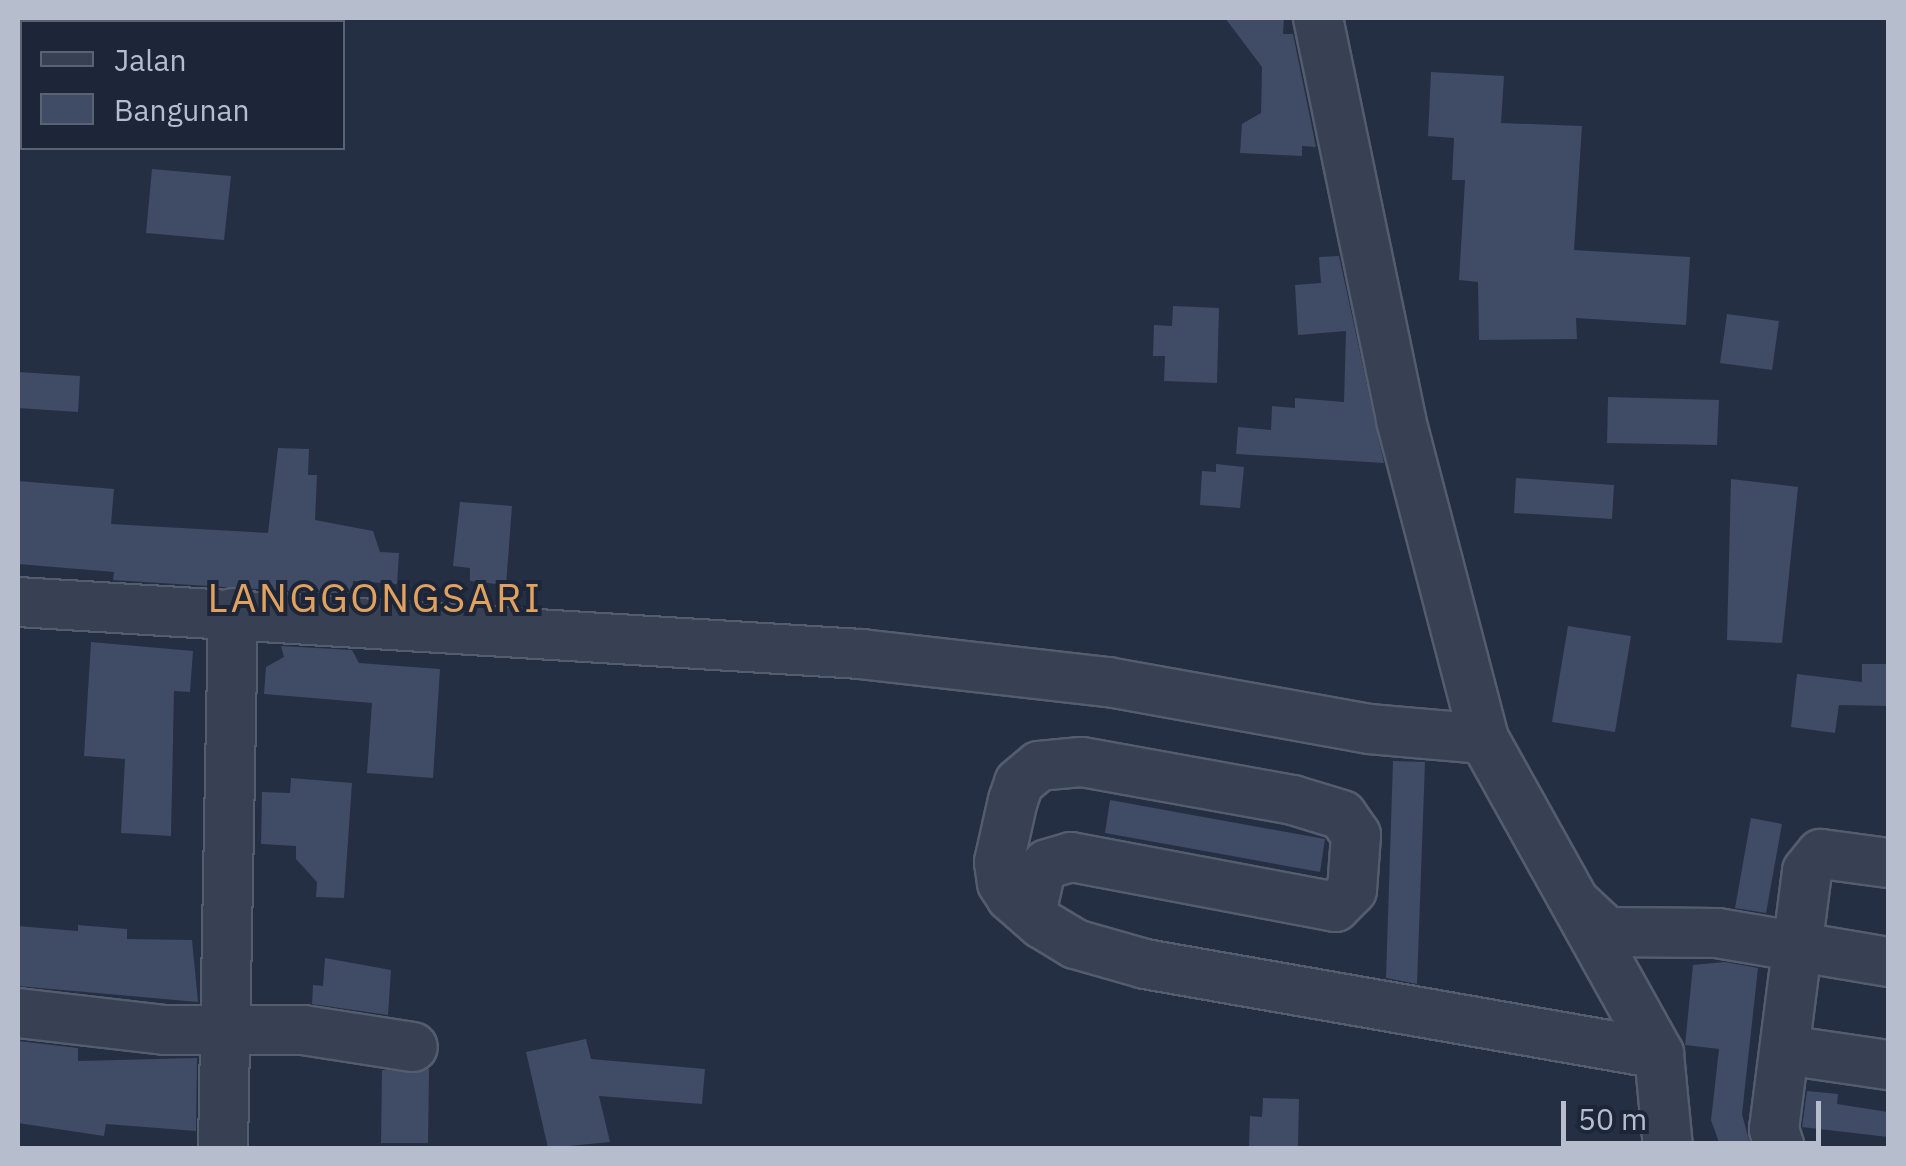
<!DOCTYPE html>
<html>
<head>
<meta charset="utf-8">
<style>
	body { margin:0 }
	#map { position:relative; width:1906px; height:1166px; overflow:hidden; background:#242f44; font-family:"IBM Plex Sans",sans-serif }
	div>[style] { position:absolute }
	.building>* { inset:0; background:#404b65 }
	.roads { filter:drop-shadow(2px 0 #545c6e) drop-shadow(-2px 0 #545c6e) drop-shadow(0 2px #545c6e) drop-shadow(0 -2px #545c6e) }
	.minor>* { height:48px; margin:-24px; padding:0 24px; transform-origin:24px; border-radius:24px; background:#384154 }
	span { translate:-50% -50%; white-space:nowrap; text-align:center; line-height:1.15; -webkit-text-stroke:8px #1d2639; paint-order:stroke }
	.quarter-label { font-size:40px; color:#e0a25e; letter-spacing:2.5px }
	.frame { position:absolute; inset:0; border:20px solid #b6bdcd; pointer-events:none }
	.legend { position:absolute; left:20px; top:20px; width:325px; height:130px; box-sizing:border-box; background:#1d2639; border:2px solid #5a6274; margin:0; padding:12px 18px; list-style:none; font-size:30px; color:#b6bdcd }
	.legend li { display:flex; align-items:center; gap:20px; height:50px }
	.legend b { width:50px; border:2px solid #5a6274 }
	.scale { position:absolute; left:1561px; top:1101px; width:260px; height:45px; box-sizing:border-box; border:5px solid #b6bdcd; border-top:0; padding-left:12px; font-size:30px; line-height:35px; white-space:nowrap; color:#b6bdcd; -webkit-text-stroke:8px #1d2639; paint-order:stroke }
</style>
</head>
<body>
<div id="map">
	<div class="building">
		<i style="clip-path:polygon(1225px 18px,1284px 18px,1283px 34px,1293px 34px,1316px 147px,1302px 146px,1302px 156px,1240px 153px,1242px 124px,1261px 113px,1262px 67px)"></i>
		<i style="clip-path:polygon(1431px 72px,1504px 76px,1501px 123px,1582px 126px,1574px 250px,1690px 257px,1686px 325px,1576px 318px,1577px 339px,1479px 340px,1478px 282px,1459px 280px,1465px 180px,1452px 180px,1454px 138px,1428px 136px)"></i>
		<i style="clip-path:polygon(152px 169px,231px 176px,224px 240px,146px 233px)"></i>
		<i style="clip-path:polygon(1339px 256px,1384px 463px,1236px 454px,1238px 427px,1271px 430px,1272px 406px,1295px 408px,1295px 398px,1344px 402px,1346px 331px,1298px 335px,1295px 285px,1321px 283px,1319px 257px)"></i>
		<i style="clip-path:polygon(1173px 306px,1219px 308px,1217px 383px,1164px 381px,1165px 356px,1153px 356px,1154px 325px,1172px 326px)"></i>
		<i style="clip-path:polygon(1727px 314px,1779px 321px,1772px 370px,1720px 363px)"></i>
		<i style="clip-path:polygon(18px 372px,80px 376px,78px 412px,18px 408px)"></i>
		<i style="clip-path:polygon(1608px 397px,1719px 400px,1717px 445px,1607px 443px)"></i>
		<i style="clip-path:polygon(278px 448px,309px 449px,308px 475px,317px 475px,315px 520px,373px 531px,380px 552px,399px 553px,397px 584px,353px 581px,352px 595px,113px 580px,114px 572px,18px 564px,18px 481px,114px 489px,111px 524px,268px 533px)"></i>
		<i style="clip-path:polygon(1216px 464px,1244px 467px,1240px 508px,1200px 505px,1202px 471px,1216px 472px)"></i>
		<i style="clip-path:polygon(1516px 478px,1614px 485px,1612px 519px,1514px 513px)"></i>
		<i style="clip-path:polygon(1731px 479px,1798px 487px,1782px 643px,1727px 640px)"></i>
		<i style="clip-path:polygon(460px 502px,512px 506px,506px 585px,470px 581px,470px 568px,453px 566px)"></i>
		<i style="clip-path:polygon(1568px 626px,1631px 636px,1615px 732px,1552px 722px)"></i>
		<i style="clip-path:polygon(91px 642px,193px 651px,190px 692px,174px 691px,171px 836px,121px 833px,125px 759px,84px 756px)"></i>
		<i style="clip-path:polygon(281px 646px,352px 650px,359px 663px,440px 669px,433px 778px,367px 773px,372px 703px,264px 694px,266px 667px,284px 657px)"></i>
		<i style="clip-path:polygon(1862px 664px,1888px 664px,1888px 706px,1839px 705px,1835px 733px,1791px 727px,1797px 674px,1862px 682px)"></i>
		<i style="clip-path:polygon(1393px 761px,1425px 762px,1417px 984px,1386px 978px)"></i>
		<i style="clip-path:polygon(291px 778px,352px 783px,344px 898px,316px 897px,317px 882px,296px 859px,296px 846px,261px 844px,262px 792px,290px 793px)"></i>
		<i style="clip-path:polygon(1110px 800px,1325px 839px,1320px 872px,1105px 833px)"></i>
		<i style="clip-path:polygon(1751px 818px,1782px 824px,1766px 913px,1735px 908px)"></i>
		<i style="clip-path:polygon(78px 925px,127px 929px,127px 939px,192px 940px,198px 1002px,18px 986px,18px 926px,78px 931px)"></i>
		<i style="clip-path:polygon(325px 958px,391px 970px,388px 1015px,312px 1004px,313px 985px,323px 986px)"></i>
		<i style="clip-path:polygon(1725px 962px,1758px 968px,1742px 1114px,1751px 1148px,1721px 1148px,1711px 1120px,1719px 1049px,1685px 1045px,1693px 965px)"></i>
		<i style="clip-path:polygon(586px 1039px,591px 1059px,705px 1069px,702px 1104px,599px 1096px,610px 1142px,548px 1148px,526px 1052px)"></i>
		<i style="clip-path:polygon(18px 1041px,78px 1048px,78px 1061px,197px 1058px,196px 1131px,106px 1124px,104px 1136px,18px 1123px)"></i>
		<i style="clip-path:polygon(429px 1069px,428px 1143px,381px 1143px,382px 1070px)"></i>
		<i style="clip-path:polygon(1807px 1091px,1838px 1094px,1837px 1104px,1888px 1112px,1888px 1137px,1802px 1127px)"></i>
		<i style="clip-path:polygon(1263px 1098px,1299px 1099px,1298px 1148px,1249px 1147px,1250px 1116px,1262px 1117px)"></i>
	</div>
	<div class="roads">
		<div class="minor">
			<i style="left:1318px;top:18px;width:410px;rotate:78.3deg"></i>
			<i style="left:1401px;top:420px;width:330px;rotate:75.4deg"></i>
			<i style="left:1484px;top:739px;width:360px;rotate:60.9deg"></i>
			<i style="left:1659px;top:1054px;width:94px;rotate:84.5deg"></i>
			<i style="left:18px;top:602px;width:845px;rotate:3.53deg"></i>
			<i style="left:861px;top:654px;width:249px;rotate:6.5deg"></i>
			<i style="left:1108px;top:682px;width:265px;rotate:10.2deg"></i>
			<i style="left:1369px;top:729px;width:115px;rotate:5deg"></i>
			<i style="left:1576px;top:903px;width:42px;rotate:43.1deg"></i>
			<i style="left:1607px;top:932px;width:110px;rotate:0.5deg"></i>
			<i style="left:1717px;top:933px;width:173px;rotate:9.6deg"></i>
			<i style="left:1031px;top:914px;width:42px;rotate:-77.6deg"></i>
			<i style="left:1040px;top:873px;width:11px;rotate:-52deg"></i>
			<i style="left:1047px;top:864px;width:25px;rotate:-16deg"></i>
			<i style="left:1071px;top:857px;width:269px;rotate:10.7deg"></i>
			<i style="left:1335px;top:907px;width:24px;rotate:-45deg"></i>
			<i style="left:1352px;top:890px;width:55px;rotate:-85.8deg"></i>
			<i style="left:1356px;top:835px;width:24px;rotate:-125deg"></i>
			<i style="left:1342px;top:815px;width:51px;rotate:-163deg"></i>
			<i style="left:1293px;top:800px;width:215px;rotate:-169.8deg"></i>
			<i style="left:1081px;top:762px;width:42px;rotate:174.6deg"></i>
			<i style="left:1039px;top:766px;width:26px;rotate:140deg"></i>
			<i style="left:1019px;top:783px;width:18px;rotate:109deg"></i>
			<i style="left:1013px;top:800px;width:64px;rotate:102.7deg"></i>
			<i style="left:999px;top:862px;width:21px;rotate:82deg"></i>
			<i style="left:1002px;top:883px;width:17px;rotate:57deg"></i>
			<i style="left:1011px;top:897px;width:41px;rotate:41.1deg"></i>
			<i style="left:1042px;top:924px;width:39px;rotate:31deg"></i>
			<i style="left:1075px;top:944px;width:73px;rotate:15.9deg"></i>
			<i style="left:1145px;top:964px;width:522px;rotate:9.93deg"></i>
			<i style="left:18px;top:1013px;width:148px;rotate:6.6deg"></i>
			<i style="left:165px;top:1030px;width:138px"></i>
			<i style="left:303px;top:1030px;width:111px;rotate:8.8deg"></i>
			<i style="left:1785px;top:1050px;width:104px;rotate:8.3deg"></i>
			<i style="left:223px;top:1148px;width:535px;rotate:-88.93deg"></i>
			<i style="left:1780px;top:1148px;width:20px;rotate:-108deg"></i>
			<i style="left:1774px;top:1129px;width:260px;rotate:-82.7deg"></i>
			<i style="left:1807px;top:871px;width:22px;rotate:-51deg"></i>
			<i style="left:1821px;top:854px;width:68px;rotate:7.7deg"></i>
		</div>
	</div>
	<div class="quarter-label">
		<span style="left:375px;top:597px">LANGGONGSARI</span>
	</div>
	<div class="frame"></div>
	<ul class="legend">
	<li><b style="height:12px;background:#384154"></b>Jalan</li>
	<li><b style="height:28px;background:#404b65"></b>Bangunan</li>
	</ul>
	<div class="scale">50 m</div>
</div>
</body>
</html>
